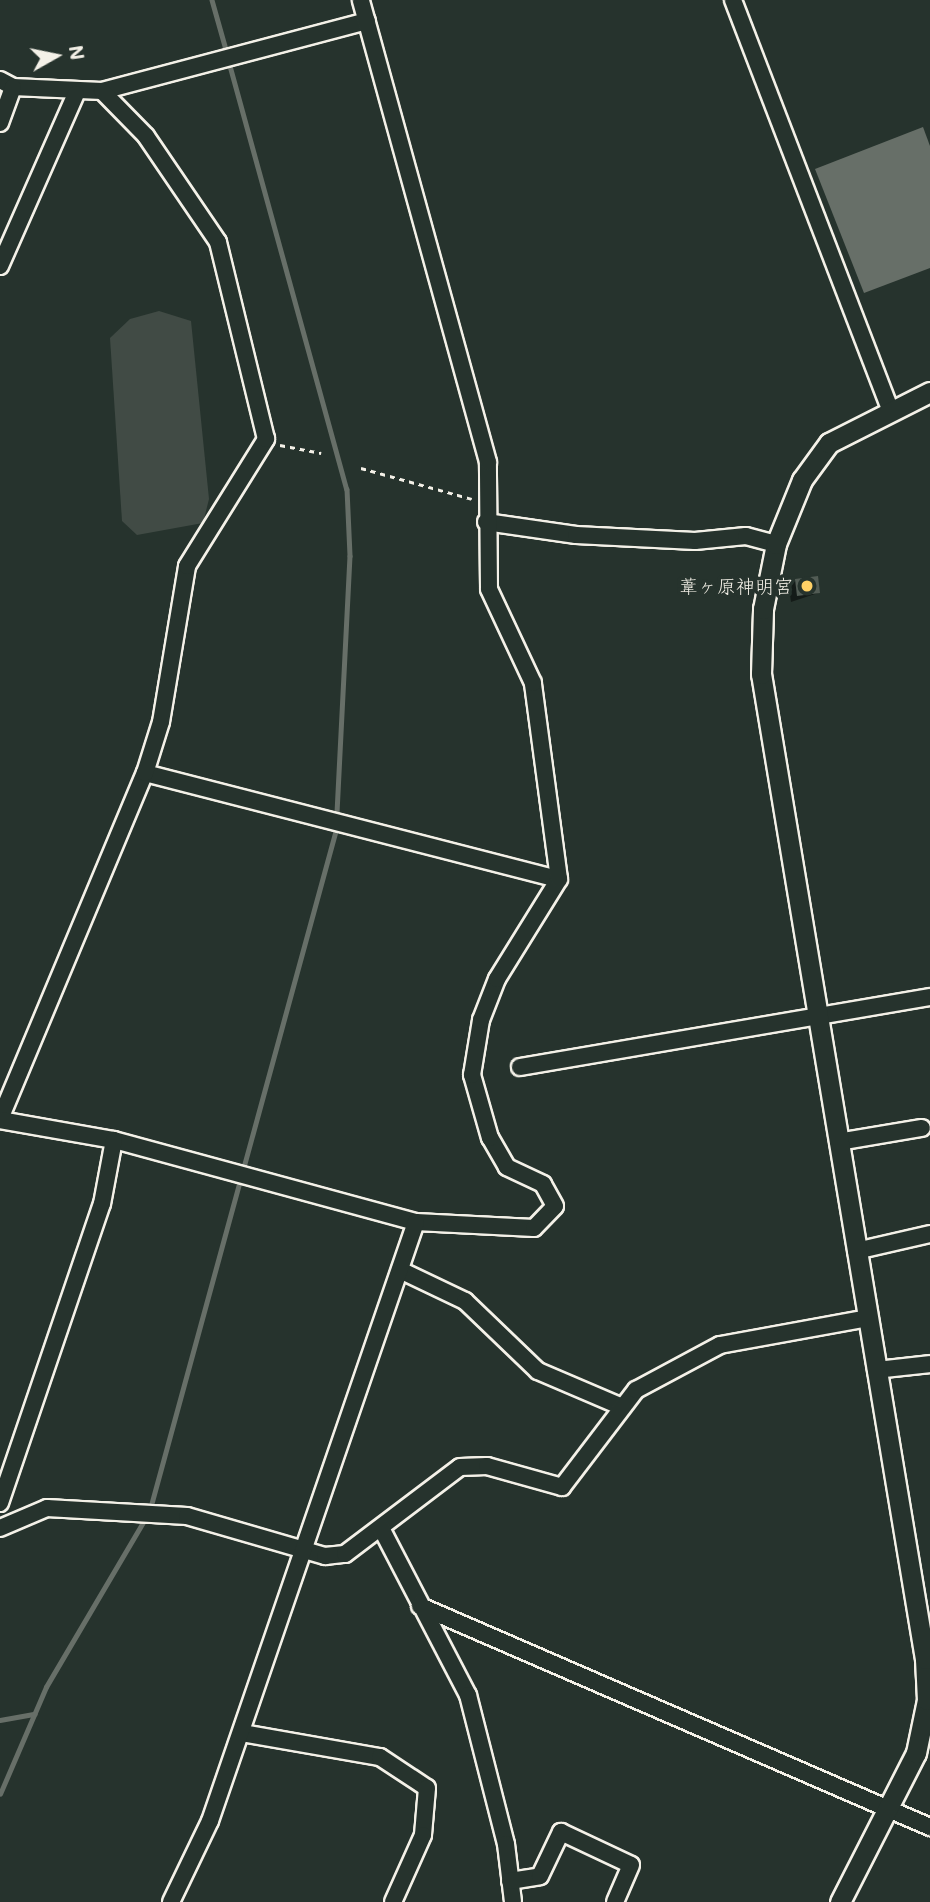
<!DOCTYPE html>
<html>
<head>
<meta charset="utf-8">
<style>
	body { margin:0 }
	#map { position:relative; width:930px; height:1902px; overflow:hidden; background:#26332d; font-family:Mali,"Klee One",sans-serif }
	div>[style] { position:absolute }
	.green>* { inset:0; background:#414b45 }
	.water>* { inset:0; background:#676f68 }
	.shadow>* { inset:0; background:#0007 }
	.stream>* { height:4.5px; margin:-2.25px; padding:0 2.25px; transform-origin:2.25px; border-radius:2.25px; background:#676f68 }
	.building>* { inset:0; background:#525c55 }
	.path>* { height:2.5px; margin-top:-1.25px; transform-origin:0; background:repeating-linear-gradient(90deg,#f4f1e8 0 5px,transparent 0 10px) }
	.roads { filter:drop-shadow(2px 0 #f4f1e8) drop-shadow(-2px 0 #f4f1e8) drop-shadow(0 2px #f4f1e8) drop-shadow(0 -2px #f4f1e8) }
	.minor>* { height:16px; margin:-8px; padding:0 8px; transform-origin:8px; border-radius:8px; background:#26332d }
	.tertiary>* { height:19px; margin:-9.5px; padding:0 9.5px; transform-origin:9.5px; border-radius:9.5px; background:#26332d }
	.dots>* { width:19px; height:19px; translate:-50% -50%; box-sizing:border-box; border:4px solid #26332d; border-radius:50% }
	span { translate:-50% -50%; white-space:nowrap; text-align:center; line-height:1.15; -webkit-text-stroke:7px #26332d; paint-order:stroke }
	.poi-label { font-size:19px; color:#f4f1e8 }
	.right { translate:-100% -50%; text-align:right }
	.north { position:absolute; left:21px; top:21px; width:70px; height:70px; -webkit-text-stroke:5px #26332d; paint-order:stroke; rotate:81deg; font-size:19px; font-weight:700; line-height:28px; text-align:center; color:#f4f1e8 }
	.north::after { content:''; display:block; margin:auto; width:24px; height:32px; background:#f4f1e8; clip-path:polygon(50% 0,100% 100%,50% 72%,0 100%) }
</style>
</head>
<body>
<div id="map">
	<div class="green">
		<i style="clip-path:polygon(159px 311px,191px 321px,209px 499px,203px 523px,137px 535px,122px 521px,110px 338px,130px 319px)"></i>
	</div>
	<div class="water">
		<i style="clip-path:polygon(923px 127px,930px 146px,930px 268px,864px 293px,815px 169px)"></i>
	</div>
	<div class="shadow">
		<i style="clip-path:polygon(795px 581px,818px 593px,791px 602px,789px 588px)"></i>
	</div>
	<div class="stream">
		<i style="left:212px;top:0;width:55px;rotate:74.2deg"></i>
		<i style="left:229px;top:62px;width:443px;rotate:74.6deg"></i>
		<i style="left:347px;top:489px;width:67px;rotate:87.4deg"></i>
		<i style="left:350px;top:556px;width:261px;rotate:92.9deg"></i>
		<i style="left:150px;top:1509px;width:708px;rotate:-74.69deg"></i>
		<i style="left:0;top:1720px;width:35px;rotate:-10deg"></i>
		<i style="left:0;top:1794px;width:116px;rotate:-66.7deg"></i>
		<i style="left:46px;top:1687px;width:197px;rotate:-59.5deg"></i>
	</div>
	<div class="building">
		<i style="clip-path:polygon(818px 576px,820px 593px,797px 596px,795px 579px)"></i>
	</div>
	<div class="path">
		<i style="left:280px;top:445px;width:42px;rotate:11deg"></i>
		<i style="left:361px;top:468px;width:115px;rotate:15.6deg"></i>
	</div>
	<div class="roads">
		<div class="minor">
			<i style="left:733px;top:0;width:441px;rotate:69deg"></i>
			<i style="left:0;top:80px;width:15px;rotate:28deg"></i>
			<i style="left:13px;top:87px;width:89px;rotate:2.6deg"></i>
			<i style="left:102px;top:91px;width:274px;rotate:-14.8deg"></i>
			<i style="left:0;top:123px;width:38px;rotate:-70deg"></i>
			<i style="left:0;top:266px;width:188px;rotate:-66.2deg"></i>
			<i style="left:486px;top:522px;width:91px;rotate:8.2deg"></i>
			<i style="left:576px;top:535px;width:119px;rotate:2.9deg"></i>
			<i style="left:695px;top:541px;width:51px;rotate:-5.6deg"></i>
			<i style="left:746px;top:536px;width:31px;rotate:15deg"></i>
			<i style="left:145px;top:773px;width:427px;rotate:14.4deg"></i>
			<i style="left:520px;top:1067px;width:416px;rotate:-9.7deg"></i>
			<i style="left:0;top:1119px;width:375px;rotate:-67.3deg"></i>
			<i style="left:145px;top:773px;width:53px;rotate:-72.6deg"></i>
			<i style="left:161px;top:722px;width:158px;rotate:-80.5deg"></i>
			<i style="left:187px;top:566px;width:150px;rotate:-58.1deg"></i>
			<i style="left:266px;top:439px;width:203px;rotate:-103.7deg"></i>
			<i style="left:218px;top:242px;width:128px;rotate:-124.2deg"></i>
			<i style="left:146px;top:136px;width:63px;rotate:-134.4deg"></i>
			<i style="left:0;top:1120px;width:116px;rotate:10deg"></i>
			<i style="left:114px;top:1140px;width:313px;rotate:15.2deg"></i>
			<i style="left:416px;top:1222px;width:118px;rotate:2.9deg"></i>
			<i style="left:534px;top:1228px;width:30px;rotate:-46deg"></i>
			<i style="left:555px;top:1206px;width:25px;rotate:-119deg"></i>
			<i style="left:543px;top:1184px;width:40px;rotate:-155deg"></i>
			<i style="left:507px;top:1167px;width:34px;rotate:-120deg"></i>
			<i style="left:490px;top:1138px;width:66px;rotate:-105.9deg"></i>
			<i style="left:472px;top:1075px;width:56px;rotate:-80.7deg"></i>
			<i style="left:481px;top:1020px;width:44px;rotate:-68.7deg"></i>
			<i style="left:497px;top:979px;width:118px;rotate:-58.2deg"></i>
			<i style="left:559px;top:879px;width:198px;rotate:-97.6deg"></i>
			<i style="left:533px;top:683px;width:104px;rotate:-115.1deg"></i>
			<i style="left:489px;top:589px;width:127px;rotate:-90.5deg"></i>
			<i style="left:488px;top:462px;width:479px;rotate:-105.4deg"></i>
			<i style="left:838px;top:1142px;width:85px;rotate:-9.5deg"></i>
			<i style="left:856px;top:1251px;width:76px;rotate:-12.9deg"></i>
			<i style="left:400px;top:1270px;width:72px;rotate:25.5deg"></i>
			<i style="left:465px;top:1301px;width:101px;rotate:43.8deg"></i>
			<i style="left:538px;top:1371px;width:89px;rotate:23.1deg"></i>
			<i style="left:876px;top:1370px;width:54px;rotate:-6.3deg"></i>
			<i style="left:0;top:1503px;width:316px;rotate:-71.2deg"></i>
			<i style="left:102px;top:1204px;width:65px;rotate:-79.4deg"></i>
			<i style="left:0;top:1528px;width:51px;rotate:-23.1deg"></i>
			<i style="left:47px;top:1508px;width:140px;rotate:3.3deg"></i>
			<i style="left:187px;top:1516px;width:144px;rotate:16.2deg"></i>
			<i style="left:325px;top:1556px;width:20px;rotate:-6deg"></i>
			<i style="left:345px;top:1554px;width:144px;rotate:-37.1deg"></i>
			<i style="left:460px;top:1467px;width:27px;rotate:-2deg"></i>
			<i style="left:487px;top:1466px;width:78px;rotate:15.6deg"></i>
			<i style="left:562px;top:1487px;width:122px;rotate:-52.7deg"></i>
			<i style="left:636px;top:1390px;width:95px;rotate:-28.2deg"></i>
			<i style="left:720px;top:1345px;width:150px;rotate:-10.3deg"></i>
			<i style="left:381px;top:1528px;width:188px;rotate:62.5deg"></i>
			<i style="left:468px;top:1695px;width:154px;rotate:75.7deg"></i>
			<i style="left:506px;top:1844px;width:58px;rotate:83.1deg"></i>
			<i style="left:420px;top:1606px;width:556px;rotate:23.43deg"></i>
			<i style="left:242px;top:1733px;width:140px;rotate:9.9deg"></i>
			<i style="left:380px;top:1757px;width:56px;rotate:33.4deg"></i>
			<i style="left:427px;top:1788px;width:47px;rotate:94.9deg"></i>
			<i style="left:423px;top:1835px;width:73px;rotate:114.1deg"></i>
			<i style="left:510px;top:1881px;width:30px;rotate:-9deg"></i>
			<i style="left:540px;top:1876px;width:49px;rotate:-64.5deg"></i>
			<i style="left:561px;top:1832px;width:77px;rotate:25.2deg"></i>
			<i style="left:631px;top:1865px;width:40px;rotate:113.4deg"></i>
			<i style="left:171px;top:1902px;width:90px;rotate:-64.3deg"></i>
			<i style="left:210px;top:1821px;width:633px;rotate:-71.02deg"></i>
		</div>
		<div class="tertiary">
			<i style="left:840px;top:1902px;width:167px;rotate:-63deg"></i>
			<i style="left:916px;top:1753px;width:54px;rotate:-78.3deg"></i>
			<i style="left:927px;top:1700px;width:41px;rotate:-92.8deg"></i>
			<i style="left:925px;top:1659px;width:999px;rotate:-99.45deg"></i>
			<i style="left:761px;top:674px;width:65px;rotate:-88.2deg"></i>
			<i style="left:763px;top:609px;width:66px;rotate:-78.7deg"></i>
			<i style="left:776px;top:544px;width:69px;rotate:-67.9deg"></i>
			<i style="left:802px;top:480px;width:46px;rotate:-53.9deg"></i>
			<i style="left:829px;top:443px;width:113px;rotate:-26.8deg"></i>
		</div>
	</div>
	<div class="dots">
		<i style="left:807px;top:586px;background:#ffd166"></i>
	</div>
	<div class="poi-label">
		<span class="right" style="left:793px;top:586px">葦ヶ原神明宮</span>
	</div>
	<div class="north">N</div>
</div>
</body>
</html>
